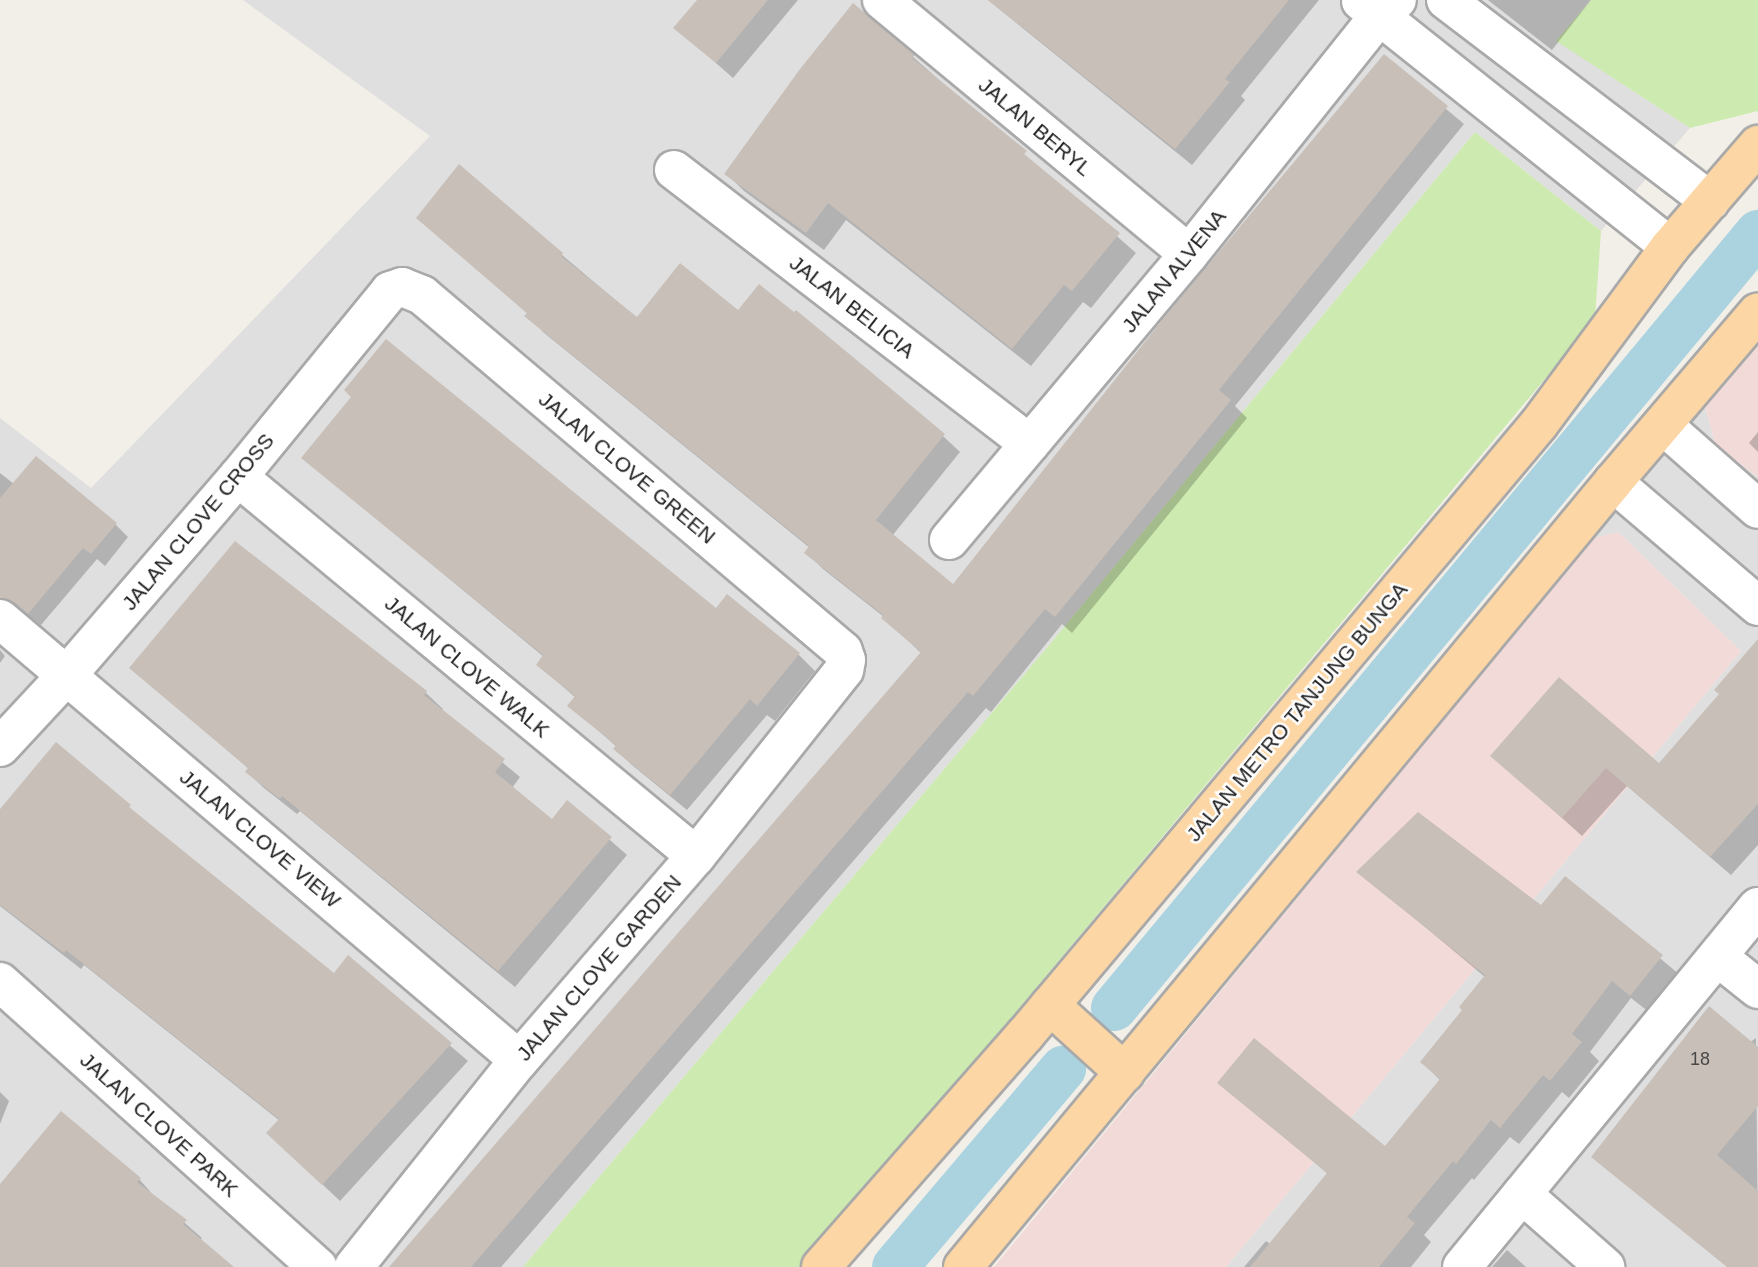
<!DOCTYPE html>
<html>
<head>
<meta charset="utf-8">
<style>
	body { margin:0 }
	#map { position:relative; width:1758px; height:1267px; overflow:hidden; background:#f2efe9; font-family:Arial,sans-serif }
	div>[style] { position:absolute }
	.residential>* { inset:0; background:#e0dfdf }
	.commercial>* { inset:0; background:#f2dad9 }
	.grass>* { inset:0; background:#cdebb0 }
	.shadow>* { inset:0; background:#0003 }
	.canal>* { height:46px; margin:-23px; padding:0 23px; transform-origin:23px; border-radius:23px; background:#aad3df }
	.building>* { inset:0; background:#c7bfb8 }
	.roads { filter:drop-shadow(2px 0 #a9a9a9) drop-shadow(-2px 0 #a9a9a9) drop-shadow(0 2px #a9a9a9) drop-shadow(0 -2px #a9a9a9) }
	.minor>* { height:38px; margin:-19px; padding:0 19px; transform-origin:19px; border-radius:19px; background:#fff }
	.major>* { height:38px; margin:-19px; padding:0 19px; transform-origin:19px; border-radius:19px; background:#fcd6a4 }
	span { translate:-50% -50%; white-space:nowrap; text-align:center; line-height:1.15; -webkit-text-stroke:5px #fff; paint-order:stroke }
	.number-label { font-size:18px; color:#4b4948 }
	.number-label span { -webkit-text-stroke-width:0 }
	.street-label { font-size:21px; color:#222 }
</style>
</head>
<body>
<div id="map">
	<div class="residential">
		<i style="clip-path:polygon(243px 0,1590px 0,1557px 41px,1690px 128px,1601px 231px,1475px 132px,1050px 644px,523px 1267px,0 1267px,0 418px,91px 488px,430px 136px)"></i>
		<i style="clip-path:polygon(1705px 407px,1716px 446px,1758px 477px,1758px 1267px,1226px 1267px,1741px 651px,1618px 532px,1593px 538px)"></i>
	</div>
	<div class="commercial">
		<i style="clip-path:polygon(1758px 345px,1758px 477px,1716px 446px,1705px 407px)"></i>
		<i style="clip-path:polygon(1618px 532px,1741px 651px,1226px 1267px,994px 1267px,1593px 538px)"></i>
	</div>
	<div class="grass">
		<i style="clip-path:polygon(1591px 0,1758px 0,1758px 111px,1690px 128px,1556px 41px)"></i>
		<i style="clip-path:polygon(1475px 132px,1601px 231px,1595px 319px,803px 1267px,523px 1267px,1050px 644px)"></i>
	</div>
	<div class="shadow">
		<i style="clip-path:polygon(699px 0,798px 0,733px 78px,676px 28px)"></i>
		<i style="clip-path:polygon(988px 0,1319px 0,1241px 96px,1245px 100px,1192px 165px)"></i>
		<i style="clip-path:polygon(1488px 0,1591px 0,1552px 50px)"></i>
		<i style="clip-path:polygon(913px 57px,1136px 253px,1091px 308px,1083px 302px,1031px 366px,846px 220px,824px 250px,744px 191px,726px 173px)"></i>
		<i style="clip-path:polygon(1384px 57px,1464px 124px,1235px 406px,1247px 418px,1072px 633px,1062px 624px,991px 712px,986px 708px,501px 1267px,407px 1267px,922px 654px,884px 617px,823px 569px,807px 553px,810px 548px,543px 332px,528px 314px,418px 218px,562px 255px,638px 319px,739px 312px,943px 436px,960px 452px,892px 536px,954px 587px)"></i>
		<i style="clip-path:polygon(1758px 432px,1758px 452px,1749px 443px)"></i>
		<i style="clip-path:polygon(303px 458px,716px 610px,799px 655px,815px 671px,775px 721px,767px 715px,687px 810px,632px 765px,615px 749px,617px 747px,570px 706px,576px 698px,538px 665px,544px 657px)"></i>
		<i style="clip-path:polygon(0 473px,14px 484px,116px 525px,128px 537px,105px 566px,97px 559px,41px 625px,19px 610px,7px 610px,0 615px)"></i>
		<i style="clip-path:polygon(235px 544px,426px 693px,443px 709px,441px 711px,520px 777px,512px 788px,553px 821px,568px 803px,627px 855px,515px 987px,300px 811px,297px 814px,264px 788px,247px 772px,249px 769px,131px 667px)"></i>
		<i style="clip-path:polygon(1758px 643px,1758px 845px,1731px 875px,1627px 786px,1582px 836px,1493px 756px,1659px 766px,1721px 694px)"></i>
		<i style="clip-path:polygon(0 650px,5px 656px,0 663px)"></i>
		<i style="clip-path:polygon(56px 744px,147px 823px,334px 975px,348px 958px,468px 1061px,340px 1201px,285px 1149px,280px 1121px,84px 965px,81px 969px,0 906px,0 811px)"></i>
		<i style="clip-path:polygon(1359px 872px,1541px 908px,1565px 878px,1680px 975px,1649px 1012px,1631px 998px,1590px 1052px,1599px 1061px,1569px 1098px,1562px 1092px,1519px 1144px,1510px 1137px,1474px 1180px,1472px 1178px,1424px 1235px,1431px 1242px,1411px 1267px,1244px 1267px,1266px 1241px,1270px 1244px,1328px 1174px,1220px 1082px,1386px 1148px,1441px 1081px,1422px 1062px,1464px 1010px,1485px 977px)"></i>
		<i style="clip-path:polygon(1756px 1038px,1758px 1267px,1728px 1267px,1593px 1156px)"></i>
		<i style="clip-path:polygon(0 1092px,9px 1101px,0 1124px)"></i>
		<i style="clip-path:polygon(139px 1179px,155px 1197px,202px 1238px,200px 1241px,232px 1267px,0 1267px,0 1187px)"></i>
		<i style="clip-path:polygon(1507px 1250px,1526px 1267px,1492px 1267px)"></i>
	</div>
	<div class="canal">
		<i style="left:1114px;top:1008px;width:1008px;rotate:-50.27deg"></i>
		<i style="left:895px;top:1267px;width:260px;rotate:-49.7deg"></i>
	</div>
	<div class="building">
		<i style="clip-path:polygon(697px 0,768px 0,716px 63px,673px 28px)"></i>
		<i style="clip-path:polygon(988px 0,1289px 0,1225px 79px,1230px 82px,1175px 149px)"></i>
		<i style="clip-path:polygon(853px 3px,915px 55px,912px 58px,1027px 151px,1024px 154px,1120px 233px,1072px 291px,1064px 285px,1012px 349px,828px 203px,806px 233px,724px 174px,800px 69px)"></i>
		<i style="clip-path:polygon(1384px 54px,1448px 106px,1219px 390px,1231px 400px,1055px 617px,1045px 609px,973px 696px,968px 692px,471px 1267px,389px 1267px,921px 652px,881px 618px,883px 615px,804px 553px,809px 546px,524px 316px,527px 313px,416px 218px,459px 164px,563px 253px,561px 256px,637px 317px,680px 263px,738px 310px,759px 284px,794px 312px,796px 310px,865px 367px,945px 434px,876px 520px,953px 584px,1163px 319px)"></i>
		<i style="clip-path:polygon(386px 339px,716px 608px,727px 594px,800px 653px,757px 706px,750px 699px,670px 795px,613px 749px,616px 745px,567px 706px,575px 696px,536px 665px,543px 655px,301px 458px,351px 397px,344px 390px)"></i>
		<i style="clip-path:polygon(36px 456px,117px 523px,91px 554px,83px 548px,28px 614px,14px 602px,0 598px,0 498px)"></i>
		<i style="clip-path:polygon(235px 541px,427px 691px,424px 695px,505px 759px,495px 772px,552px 819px,567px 800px,612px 837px,498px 971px,282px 796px,280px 799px,245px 772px,248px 768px,129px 668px)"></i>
		<i style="clip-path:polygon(1758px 639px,1758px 804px,1710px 857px,1606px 768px,1562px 818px,1490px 756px,1559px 677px,1659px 763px,1719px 694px,1714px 690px)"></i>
		<i style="clip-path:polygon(56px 742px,131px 805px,129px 807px,334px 973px,348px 955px,452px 1043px,322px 1185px,266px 1133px,279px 1119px,66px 950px,64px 953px,0 905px,0 809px)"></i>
		<i style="clip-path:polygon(1418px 812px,1541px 905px,1565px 876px,1663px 955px,1630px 996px,1612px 981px,1572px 1034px,1582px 1042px,1550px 1081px,1543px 1075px,1500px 1128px,1491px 1120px,1456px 1164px,1453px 1161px,1407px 1217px,1415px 1223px,1379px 1267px,1250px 1267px,1327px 1173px,1217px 1083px,1254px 1038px,1385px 1146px,1440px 1079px,1420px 1062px,1462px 1010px,1459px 1007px,1485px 975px,1356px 872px)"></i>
		<i style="clip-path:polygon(1709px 1006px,1758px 1047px,1758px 1106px,1717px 1155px,1758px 1191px,1758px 1267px,1727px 1267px,1591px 1157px)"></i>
		<i style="clip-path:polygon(61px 1111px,141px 1178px,137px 1182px,187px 1220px,183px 1224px,234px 1267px,0 1267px,0 1184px)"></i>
	</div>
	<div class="roads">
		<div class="minor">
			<i style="left:882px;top:0;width:398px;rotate:39.6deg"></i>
			<i style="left:1446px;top:0;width:332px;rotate:37.3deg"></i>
			<i style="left:1361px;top:1px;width:395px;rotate:38.5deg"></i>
			<i style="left:674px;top:170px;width:449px;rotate:37.6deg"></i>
			<i style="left:1664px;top:426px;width:125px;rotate:41.4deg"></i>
			<i style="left:238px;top:477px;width:594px;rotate:39.61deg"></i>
			<i style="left:1613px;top:482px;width:191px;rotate:40.5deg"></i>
			<i style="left:949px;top:540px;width:373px;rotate:-50deg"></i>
			<i style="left:1189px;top:254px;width:305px;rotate:-51.4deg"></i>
			<i style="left:1379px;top:16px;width:24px;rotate:-42deg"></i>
			<i style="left:0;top:619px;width:681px;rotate:40.35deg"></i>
			<i style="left:0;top:747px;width:98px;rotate:-47.1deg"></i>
			<i style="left:67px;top:675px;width:262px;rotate:-49.2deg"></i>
			<i style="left:238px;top:477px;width:240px;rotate:-50.7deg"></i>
			<i style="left:390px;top:291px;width:13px;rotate:-18deg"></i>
			<i style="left:402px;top:287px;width:22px;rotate:22deg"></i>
			<i style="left:422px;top:295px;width:551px;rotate:40.22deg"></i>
			<i style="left:843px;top:651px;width:9px;rotate:72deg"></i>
			<i style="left:846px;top:660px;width:10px;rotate:101deg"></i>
			<i style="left:844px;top:670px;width:238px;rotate:128.5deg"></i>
			<i style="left:696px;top:856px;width:270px;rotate:130.9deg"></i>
			<i style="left:519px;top:1060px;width:265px;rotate:128.6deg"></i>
			<i style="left:1718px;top:957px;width:51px;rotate:38.7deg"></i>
			<i style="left:0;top:982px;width:427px;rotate:41.9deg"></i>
			<i style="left:1522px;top:1194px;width:111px;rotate:41.3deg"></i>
			<i style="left:1462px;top:1267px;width:466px;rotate:-50.6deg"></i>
		</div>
		<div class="major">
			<i style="left:1050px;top:1005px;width:101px;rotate:42.2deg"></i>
			<i style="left:821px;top:1267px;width:309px;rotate:-48.7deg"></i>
			<i style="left:1025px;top:1035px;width:798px;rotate:-49.93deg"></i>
			<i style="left:1539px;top:424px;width:220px;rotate:-53.5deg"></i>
			<i style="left:1670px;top:247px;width:135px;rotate:-49.2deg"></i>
			<i style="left:963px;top:1267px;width:1019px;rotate:-50.37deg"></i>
			<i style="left:1613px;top:482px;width:223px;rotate:-49.5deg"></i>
		</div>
	</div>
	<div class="number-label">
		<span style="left:1700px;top:1059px">18</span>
	</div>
	<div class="street-label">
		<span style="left:1035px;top:127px;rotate:40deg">JALAN BERYL</span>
		<span style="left:1174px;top:271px;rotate:-51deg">JALAN ALVENA</span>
		<span style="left:852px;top:307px;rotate:38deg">JALAN BELICIA</span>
		<span style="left:627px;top:468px;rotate:40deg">JALAN CLOVE GREEN</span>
		<span style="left:198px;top:522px;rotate:-50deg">JALAN CLOVE CROSS</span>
		<span style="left:467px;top:667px;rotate:40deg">JALAN CLOVE WALK</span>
		<span style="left:1297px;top:712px;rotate:-50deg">JALAN METRO TANJUNG BUNGA</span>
		<span style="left:260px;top:839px;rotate:40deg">JALAN CLOVE VIEW</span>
		<span style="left:599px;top:968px;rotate:-49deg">JALAN CLOVE GARDEN</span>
		<span style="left:159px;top:1125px;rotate:42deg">JALAN CLOVE PARK</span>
	</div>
</div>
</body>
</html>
